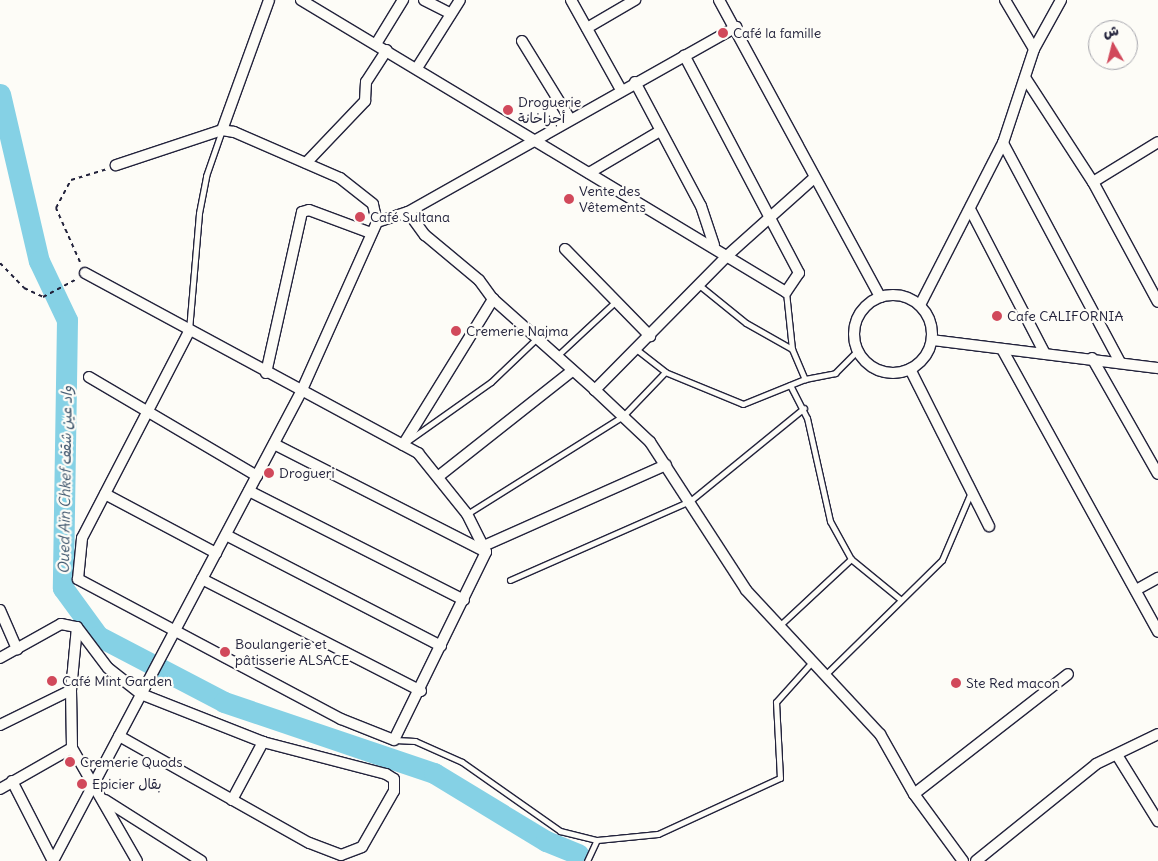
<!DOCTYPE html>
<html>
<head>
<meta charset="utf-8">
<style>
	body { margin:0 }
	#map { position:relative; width:1158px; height:861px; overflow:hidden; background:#fdfcf7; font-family:Delius,"Playpen Sans Arabic",sans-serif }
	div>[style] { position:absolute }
	.river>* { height:21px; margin:-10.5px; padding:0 10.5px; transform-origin:10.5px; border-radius:10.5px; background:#85d1e5 }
	.path>* { height:2px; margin-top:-1px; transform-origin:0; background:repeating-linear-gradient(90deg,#22223b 0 4px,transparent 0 8px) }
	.roads { filter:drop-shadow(1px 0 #22223b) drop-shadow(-1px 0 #22223b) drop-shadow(0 1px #22223b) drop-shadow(0 -1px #22223b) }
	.lane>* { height:5px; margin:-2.5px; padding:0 2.5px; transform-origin:2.5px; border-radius:2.5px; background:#fdfcf7 }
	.street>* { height:10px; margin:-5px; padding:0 5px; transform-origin:5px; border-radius:5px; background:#fdfcf7 }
	.street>.ring { margin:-5px; padding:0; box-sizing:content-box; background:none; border:10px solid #fdfcf7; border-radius:50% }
	.dots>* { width:14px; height:14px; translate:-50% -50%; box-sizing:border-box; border:2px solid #fdfcf7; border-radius:50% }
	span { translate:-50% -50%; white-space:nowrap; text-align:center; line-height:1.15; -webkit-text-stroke:4.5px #fdfcf7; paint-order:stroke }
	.poi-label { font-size:14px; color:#22223b }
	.left { translate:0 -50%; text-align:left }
	.water-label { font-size:15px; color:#40576e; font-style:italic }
	.north { position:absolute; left:1088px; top:20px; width:50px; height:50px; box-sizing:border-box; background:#fdfcf7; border:1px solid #a5a5ac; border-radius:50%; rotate:352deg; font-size:14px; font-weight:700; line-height:20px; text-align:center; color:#22223b }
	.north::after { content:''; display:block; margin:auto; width:18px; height:22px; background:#d1495b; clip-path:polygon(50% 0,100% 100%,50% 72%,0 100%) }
</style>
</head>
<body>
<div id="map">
	<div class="river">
		<i style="left:0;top:94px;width:171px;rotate:76.9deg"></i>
		<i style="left:39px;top:261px;width:65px;rotate:64.6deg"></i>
		<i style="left:67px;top:320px;width:268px;rotate:90.9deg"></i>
		<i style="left:63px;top:588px;width:59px;rotate:53.9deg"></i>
		<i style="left:98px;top:636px;width:142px;rotate:27.6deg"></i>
		<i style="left:224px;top:702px;width:222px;rotate:18.7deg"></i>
		<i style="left:434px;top:773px;width:131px;rotate:31.3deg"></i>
		<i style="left:546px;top:841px;width:35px;rotate:22deg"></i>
	</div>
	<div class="path">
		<i style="left:80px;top:262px;width:59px;rotate:-114deg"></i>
		<i style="left:56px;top:208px;width:32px;rotate:-62deg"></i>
		<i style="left:71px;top:180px;width:37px;rotate:-17deg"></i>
		<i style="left:0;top:263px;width:35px;rotate:46deg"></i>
		<i style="left:24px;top:288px;width:21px;rotate:25deg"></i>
		<i style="left:43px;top:297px;width:38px;rotate:-28deg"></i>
	</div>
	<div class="roads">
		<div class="lane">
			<i style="left:699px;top:285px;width:60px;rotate:39deg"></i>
			<i style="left:746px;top:323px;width:53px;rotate:29.5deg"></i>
			<i style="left:792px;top:349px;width:33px;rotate:67deg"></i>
			<i style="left:786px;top:292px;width:57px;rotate:84deg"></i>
			<i style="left:189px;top:330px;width:117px;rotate:-85.1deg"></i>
			<i style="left:199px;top:213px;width:38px;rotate:-79deg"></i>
			<i style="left:206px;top:176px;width:49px;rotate:-70.8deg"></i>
			<i style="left:636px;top:349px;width:37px;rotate:38deg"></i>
			<i style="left:665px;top:372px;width:84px;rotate:22.3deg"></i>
			<i style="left:743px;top:404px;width:67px;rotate:-22deg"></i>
			<i style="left:805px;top:379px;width:31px;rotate:-11deg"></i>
			<i style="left:835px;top:373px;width:31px;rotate:-45deg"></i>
			<i style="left:557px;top:356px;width:81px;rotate:-43deg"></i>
			<i style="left:790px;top:385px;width:37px;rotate:63deg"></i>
			<i style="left:807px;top:418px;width:106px;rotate:77.4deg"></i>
			<i style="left:830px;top:521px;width:43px;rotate:61.1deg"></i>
			<i style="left:409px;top:440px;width:100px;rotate:-35.3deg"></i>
			<i style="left:491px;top:382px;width:64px;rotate:-43.7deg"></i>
			<i style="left:467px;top:514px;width:184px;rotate:-32.1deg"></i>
			<i style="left:623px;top:416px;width:61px;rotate:-46.3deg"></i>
			<i style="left:510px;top:580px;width:197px;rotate:-23.7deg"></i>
			<i style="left:690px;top:501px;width:147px;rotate:-39.2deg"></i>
			<i style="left:778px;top:627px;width:100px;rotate:-43deg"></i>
			<i style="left:851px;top:559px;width:63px;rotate:39.2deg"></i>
			<i style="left:825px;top:675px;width:164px;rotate:-44.5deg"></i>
			<i style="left:942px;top:560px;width:74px;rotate:-66.9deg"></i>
			<i style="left:395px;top:740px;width:20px;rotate:3deg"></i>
			<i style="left:415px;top:741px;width:51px;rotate:24.1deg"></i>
			<i style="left:462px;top:762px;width:120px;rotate:35.1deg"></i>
			<i style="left:560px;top:831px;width:38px;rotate:14deg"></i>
			<i style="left:597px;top:840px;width:61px;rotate:-5.6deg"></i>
			<i style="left:658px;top:834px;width:134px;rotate:-24.7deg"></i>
			<i style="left:780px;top:778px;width:76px;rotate:-93deg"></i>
			<i style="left:776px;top:702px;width:52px;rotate:-48.1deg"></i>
			<i style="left:587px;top:861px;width:23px;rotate:-65deg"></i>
		</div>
		<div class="street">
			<i style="left:301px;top:0;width:566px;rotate:31.05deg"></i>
			<i style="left:786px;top:292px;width:23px;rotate:-56deg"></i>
			<i style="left:799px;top:273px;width:246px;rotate:-117.8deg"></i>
			<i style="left:424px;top:0;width:30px;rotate:27deg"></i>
			<i style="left:571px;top:0;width:103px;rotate:60.9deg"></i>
			<i style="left:719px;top:0;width:338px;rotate:61.5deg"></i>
			<i style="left:1005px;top:0;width:57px;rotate:59.4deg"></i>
			<i style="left:587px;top:28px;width:56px;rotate:-30.3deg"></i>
			<i style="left:522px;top:41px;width:92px;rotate:58.4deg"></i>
			<i style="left:376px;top:44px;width:52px;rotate:-58.5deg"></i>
			<i style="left:417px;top:68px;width:80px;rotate:-57.7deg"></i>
			<i style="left:1026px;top:79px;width:123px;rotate:57deg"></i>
			<i style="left:1093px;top:182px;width:136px;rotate:61.6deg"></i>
			<i style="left:635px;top:82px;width:140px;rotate:62deg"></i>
			<i style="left:701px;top:206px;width:41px;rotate:71.6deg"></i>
			<i style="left:222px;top:130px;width:138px;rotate:-70.1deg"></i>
			<i style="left:1003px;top:143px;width:248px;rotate:61.9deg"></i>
			<i style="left:306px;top:163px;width:86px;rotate:-46.4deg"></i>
			<i style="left:365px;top:101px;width:19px;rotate:-87deg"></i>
			<i style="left:366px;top:82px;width:38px;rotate:-57deg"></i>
			<i style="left:589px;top:173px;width:82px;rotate:-30.6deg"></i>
			<i style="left:814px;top:178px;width:115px;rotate:138.2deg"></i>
			<i style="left:728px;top:255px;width:190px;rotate:134.6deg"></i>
			<i style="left:595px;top:390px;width:76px;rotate:43.4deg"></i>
			<i style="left:650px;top:442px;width:176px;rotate:57deg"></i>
			<i style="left:746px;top:590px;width:197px;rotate:47.1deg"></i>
			<i style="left:880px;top:734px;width:69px;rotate:60.5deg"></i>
			<i style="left:914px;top:794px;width:83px;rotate:53.8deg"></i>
			<i style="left:1093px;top:182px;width:76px;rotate:-31.6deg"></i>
			<i style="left:971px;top:211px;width:161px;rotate:62.6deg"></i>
			<i style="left:408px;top:212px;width:29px;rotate:54deg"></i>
			<i style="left:425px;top:235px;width:70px;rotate:39.8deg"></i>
			<i style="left:479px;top:280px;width:24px;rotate:54deg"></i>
			<i style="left:377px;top:222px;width:33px;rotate:-18deg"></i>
			<i style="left:408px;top:212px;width:377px;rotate:-29.4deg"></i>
			<i style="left:565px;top:249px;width:122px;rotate:45.7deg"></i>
			<i style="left:85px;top:273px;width:379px;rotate:28.4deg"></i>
			<i style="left:418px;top:453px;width:78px;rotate:51.2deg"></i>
			<i style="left:467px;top:514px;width:42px;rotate:63.4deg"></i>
			<i style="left:486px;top:552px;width:209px;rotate:116.1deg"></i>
			<i style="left:394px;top:740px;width:57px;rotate:-158.4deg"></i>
			<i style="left:341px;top:719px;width:298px;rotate:-152deg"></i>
			<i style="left:78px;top:579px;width:41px;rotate:-84.4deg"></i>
			<i style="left:82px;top:538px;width:232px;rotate:-62.6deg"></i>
			<i class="ring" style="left:854px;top:295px;width:68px;height:68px"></i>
			<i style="left:920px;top:305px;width:182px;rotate:-62.9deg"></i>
			<i style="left:1003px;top:143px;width:99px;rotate:-71.7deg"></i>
			<i style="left:1034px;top:49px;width:56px;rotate:-61.1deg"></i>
			<i style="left:932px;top:340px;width:228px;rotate:7.1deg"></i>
			<i style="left:1002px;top:349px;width:323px;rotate:61.1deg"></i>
			<i style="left:1092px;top:358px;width:133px;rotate:60.4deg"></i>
			<i style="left:910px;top:369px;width:176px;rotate:63.3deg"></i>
			<i style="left:266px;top:373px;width:165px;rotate:-77.4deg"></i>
			<i style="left:302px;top:212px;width:7px;rotate:-16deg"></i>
			<i style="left:309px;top:210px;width:66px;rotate:20.4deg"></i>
			<i style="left:89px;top:377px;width:195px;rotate:30.5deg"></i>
			<i style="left:274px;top:444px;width:238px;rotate:27deg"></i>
			<i style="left:403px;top:445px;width:172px;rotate:-58.3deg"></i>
			<i style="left:493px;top:299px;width:137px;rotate:41.7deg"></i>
			<i style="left:439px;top:476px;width:169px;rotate:-38.3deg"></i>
			<i style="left:249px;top:491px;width:241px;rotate:26.9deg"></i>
			<i style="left:105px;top:494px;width:126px;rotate:28deg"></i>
			<i style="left:226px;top:535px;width:242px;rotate:27.3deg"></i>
			<i style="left:486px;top:545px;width:197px;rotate:-24deg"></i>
			<i style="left:202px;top:579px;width:246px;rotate:27.1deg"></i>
			<i style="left:1136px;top:590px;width:25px;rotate:-29deg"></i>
			<i style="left:0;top:610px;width:43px;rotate:66.4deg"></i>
			<i style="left:77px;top:627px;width:51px;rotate:52.9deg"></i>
			<i style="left:108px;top:668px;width:42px;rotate:38.2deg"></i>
			<i style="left:141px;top:694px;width:131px;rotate:21.5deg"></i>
			<i style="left:263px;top:742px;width:127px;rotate:14.6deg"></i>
			<i style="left:386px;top:774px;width:9px;rotate:32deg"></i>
			<i style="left:394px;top:779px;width:12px;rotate:90deg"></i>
			<i style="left:394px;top:791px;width:64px;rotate:119.7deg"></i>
			<i style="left:362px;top:847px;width:22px;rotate:159deg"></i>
			<i style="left:341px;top:855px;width:34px;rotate:-159deg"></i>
			<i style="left:309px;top:843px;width:218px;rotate:-150.6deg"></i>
			<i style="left:0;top:658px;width:70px;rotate:-29.1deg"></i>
			<i style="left:61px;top:624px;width:16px;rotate:11deg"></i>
			<i style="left:77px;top:627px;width:63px;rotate:95.4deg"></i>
			<i style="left:71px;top:690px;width:58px;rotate:89deg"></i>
			<i style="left:72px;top:748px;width:130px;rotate:60.1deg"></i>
			<i style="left:0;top:725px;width:79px;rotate:-26.2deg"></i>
			<i style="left:1117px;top:755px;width:78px;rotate:58.2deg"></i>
			<i style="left:12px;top:781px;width:90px;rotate:62.9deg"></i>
			<i style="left:0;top:789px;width:83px;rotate:-29.7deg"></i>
			<i style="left:914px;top:794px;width:195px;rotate:-37.9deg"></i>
			<i style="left:105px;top:800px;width:114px;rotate:32.4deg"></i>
			<i style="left:232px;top:800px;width:66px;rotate:-61.9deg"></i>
			<i style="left:53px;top:861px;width:531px;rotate:-62.13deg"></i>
			<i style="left:301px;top:392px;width:186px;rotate:-65.9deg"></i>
			<i style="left:377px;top:222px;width:18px;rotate:-103deg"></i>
			<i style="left:373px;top:204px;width:42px;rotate:-141.8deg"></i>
			<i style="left:340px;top:178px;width:116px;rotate:-156.5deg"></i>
			<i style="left:234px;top:132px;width:12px;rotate:-171deg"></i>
			<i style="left:222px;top:130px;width:112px;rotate:161.7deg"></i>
			<i style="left:976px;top:861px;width:154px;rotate:-38.9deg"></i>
			<i style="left:1096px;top:764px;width:69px;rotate:-25.8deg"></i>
		</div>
	</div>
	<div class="dots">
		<i style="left:723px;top:33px;background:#d1495b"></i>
		<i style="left:508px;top:110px;background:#d1495b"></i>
		<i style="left:569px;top:199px;background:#d1495b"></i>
		<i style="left:360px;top:217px;background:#d1495b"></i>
		<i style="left:997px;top:316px;background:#d1495b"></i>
		<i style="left:456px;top:331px;background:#d1495b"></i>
		<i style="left:269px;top:473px;background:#d1495b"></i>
		<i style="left:225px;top:652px;background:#d1495b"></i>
		<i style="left:52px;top:681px;background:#d1495b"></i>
		<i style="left:956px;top:683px;background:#d1495b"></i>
		<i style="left:70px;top:762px;background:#d1495b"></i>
		<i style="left:82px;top:784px;background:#d1495b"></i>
	</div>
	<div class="poi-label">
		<span class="left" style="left:733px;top:33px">Café la famille</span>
		<span class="left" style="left:518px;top:110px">Droguerie<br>أجزاخانة</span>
		<span class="left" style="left:579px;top:199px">Vente des<br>Vêtements</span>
		<span class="left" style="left:370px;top:217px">Café Sultana</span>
		<span class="left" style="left:1007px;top:316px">Cafe CALIFORNIA</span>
		<span class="left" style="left:466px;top:331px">Cremerie Najma</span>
		<span class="left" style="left:279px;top:473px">Drogueri</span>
		<span class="left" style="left:235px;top:652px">Boulangerie et<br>pâtisserie ALSACE</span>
		<span class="left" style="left:62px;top:681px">Café Mint Garden</span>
		<span class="left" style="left:966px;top:683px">Ste Red macon</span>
		<span class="left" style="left:80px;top:762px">Cremerie Quods</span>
		<span class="left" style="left:92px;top:784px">Epicier بقال</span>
	</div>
	<div class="water-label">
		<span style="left:65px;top:480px;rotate:-89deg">Oued Aïn Chkef واد عين شقف</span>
	</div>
	<div class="north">ش</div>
</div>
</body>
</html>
